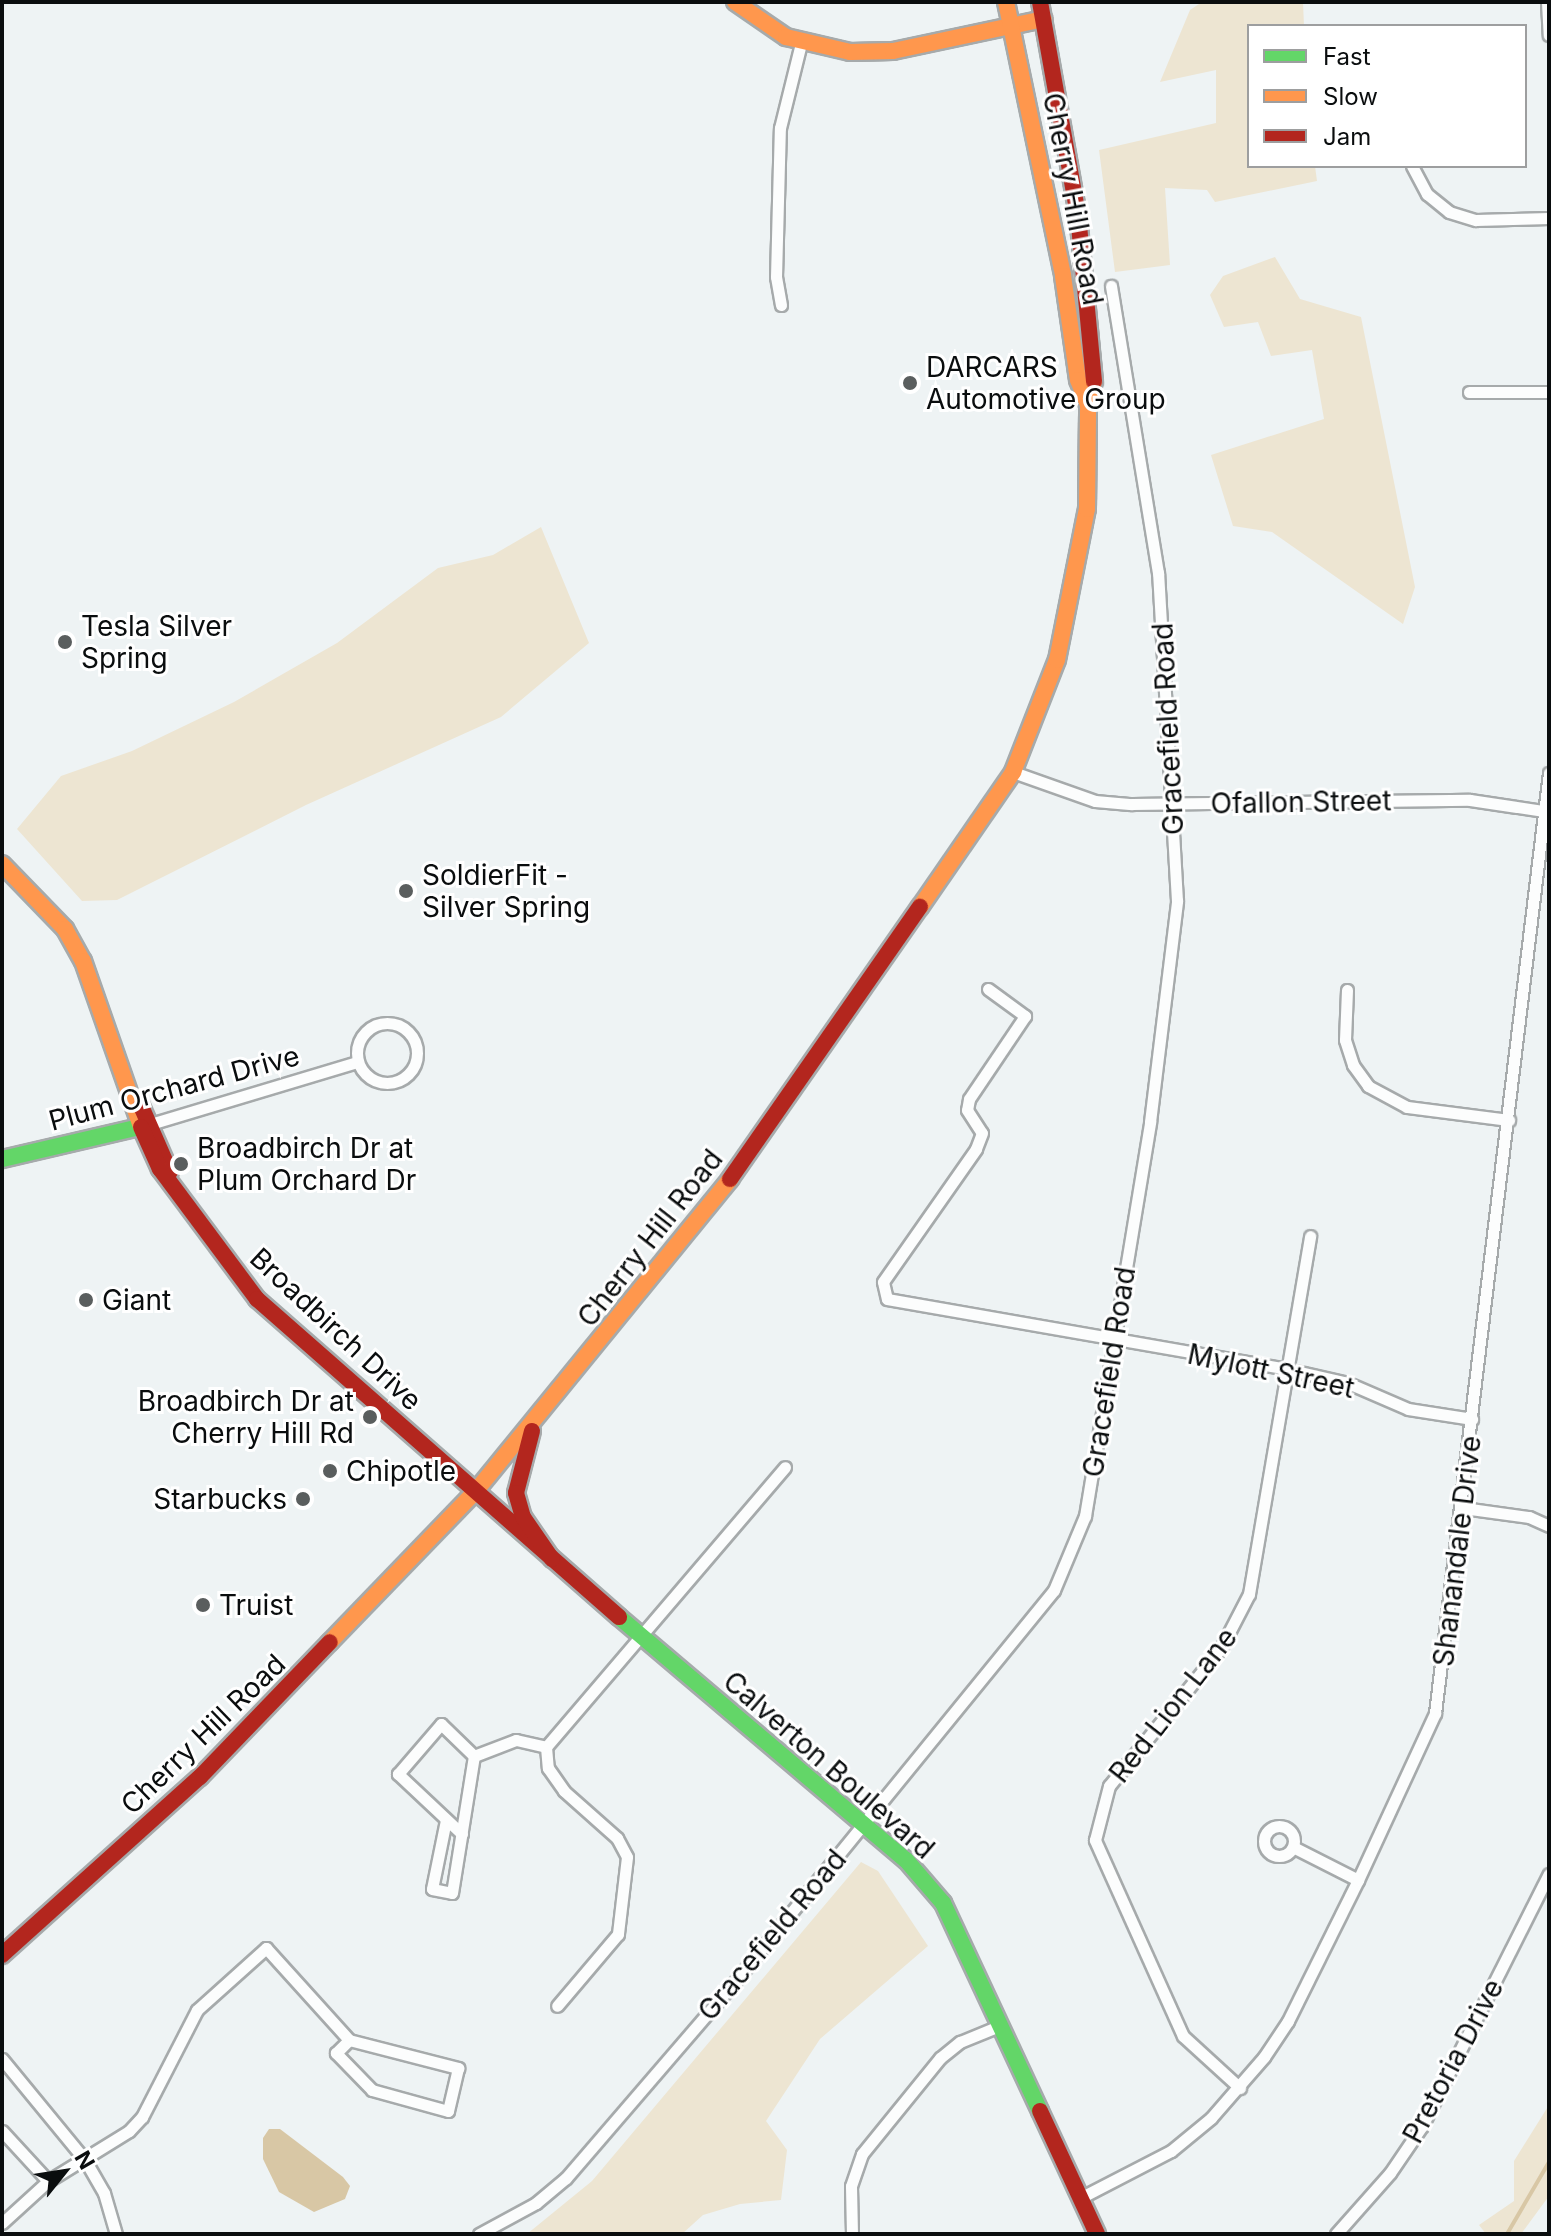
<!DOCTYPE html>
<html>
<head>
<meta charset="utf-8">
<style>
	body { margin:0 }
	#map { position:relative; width:1551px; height:2236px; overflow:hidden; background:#eef3f4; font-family:Inter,sans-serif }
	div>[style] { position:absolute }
	.green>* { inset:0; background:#ede5d2 }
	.water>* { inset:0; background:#d8c7a5 }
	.stream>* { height:4px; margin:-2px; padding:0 2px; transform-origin:2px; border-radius:2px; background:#d8c7a5 }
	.roads { filter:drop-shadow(2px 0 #a6aaab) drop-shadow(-2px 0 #a6aaab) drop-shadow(0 2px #a6aaab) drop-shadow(0 -2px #a6aaab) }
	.street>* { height:11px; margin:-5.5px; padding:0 5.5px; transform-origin:5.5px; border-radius:5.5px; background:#fcfdfd }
	.street>.ring { margin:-5.5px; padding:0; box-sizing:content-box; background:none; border:11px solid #fcfdfd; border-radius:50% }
	.fast>* { height:16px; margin:-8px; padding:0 8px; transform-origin:8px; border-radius:8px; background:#63d668 }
	.slow>* { height:16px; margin:-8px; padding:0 8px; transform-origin:8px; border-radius:8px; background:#ff974d }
	.jam>* { height:16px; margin:-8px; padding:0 8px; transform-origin:8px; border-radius:8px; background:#b3261e }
	.dots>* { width:22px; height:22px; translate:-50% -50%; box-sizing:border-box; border:4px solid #fff; border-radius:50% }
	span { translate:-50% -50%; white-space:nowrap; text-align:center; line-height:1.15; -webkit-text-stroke:6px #fff; paint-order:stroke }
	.street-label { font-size:28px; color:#0a0d0e }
	.poi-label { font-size:28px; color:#0a0d0e }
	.left { translate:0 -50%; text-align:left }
	.right { translate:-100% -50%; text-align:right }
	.frame { position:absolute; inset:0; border:4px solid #0a0d0e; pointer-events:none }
	.legend { position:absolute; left:1247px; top:24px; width:280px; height:144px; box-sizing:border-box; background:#fff; border:2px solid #9d9e9f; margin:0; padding:10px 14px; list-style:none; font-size:24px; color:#0a0d0e }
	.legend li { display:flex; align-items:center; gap:16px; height:40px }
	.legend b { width:40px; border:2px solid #9d9e9f }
	.north { position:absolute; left:24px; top:2132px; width:80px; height:80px; -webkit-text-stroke:6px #fff; paint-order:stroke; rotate:60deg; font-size:22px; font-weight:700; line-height:32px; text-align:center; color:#0a0d0e }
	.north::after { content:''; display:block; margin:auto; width:28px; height:36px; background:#0a0d0e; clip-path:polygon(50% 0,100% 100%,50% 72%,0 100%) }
</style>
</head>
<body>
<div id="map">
	<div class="green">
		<i style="clip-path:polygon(1202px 2px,1303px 2px,1304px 26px,1249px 26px,1249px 166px,1315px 166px,1317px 181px,1215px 202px,1207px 190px,1165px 188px,1170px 265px,1115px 272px,1099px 150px,1216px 123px,1216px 70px,1160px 82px,1190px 10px)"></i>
		<i style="clip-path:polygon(1275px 257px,1300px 299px,1361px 317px,1415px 587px,1403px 624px,1272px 532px,1233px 526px,1211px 455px,1324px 419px,1312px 350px,1271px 356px,1258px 322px,1224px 327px,1210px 295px,1223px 276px)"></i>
		<i style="clip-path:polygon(541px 527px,589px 643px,501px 717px,306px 805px,117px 900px,82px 901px,17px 829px,61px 776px,132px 751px,234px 702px,337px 643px,438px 568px,493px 555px)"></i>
		<i style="clip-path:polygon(861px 1862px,878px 1871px,928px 1946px,820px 2039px,766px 2121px,787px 2150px,781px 2200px,740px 2204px,703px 2215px,682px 2234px,527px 2234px,592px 2181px)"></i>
		<i style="clip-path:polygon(1549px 2105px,1549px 2196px,1521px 2234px,1486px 2234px,1479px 2225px,1514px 2201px,1514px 2161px)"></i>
	</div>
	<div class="water">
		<i style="clip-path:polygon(269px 2129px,280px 2129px,343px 2177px,350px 2186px,345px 2199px,314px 2212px,279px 2192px,263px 2159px,263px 2138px)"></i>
	</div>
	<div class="stream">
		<i style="left:1507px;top:2234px;width:83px;rotate:-59.7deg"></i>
	</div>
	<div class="roads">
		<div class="street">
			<i style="left:1547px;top:2px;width:33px;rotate:87deg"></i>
			<i style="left:1412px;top:166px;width:32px;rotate:62deg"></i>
			<i style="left:1427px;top:194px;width:28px;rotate:39deg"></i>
			<i style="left:1449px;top:212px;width:28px;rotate:17deg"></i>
			<i style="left:1476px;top:220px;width:73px;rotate:-1.6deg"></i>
			<i style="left:781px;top:305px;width:28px;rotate:-100deg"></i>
			<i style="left:776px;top:277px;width:149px;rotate:-88.5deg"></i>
			<i style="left:780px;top:128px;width:88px;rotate:-76.1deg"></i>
			<i style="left:1469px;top:392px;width:80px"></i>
			<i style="left:1013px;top:772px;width:87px;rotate:19.5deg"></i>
			<i style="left:1095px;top:801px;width:37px;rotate:5deg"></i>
			<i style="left:1132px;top:804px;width:338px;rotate:-0.7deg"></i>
			<i style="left:1470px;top:800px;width:75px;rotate:8.5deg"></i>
			<i style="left:988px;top:989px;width:46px;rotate:36.1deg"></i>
			<i style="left:1025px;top:1016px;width:100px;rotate:124deg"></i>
			<i style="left:969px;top:1099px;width:11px;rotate:100deg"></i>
			<i style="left:967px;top:1110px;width:27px;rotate:57deg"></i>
			<i style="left:982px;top:1133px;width:17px;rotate:111deg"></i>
			<i style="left:976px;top:1149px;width:162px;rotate:125deg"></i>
			<i style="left:883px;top:1282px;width:17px;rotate:77deg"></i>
			<i style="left:887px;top:1299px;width:406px;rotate:9.9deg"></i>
			<i style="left:1287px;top:1369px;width:63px;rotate:12.9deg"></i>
			<i style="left:1348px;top:1383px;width:65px;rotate:23.4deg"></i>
			<i style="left:1408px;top:1409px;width:65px;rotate:8.9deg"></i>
			<i style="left:1347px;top:990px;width:50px;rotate:92.3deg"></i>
			<i style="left:1345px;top:1040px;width:26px;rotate:72deg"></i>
			<i style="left:1353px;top:1065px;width:26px;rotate:54deg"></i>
			<i style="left:1368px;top:1086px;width:44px;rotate:28.3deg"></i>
			<i style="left:1407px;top:1107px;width:103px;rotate:7.3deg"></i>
			<i class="ring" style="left:357px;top:1023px;width:49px;height:49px"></i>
			<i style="left:144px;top:1126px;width:223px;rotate:-16.7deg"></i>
			<i style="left:1463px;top:1508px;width:67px;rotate:7.8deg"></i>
			<i style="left:1529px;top:1517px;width:22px;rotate:24deg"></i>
			<i style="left:546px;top:1747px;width:368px;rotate:-49.5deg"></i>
			<i style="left:546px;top:1747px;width:21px;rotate:85deg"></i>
			<i style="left:548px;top:1768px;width:28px;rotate:55deg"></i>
			<i style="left:564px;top:1791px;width:71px;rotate:41.6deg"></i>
			<i style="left:617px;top:1838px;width:21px;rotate:62deg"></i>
			<i style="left:627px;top:1857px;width:78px;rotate:96.7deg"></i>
			<i style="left:618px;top:1934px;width:94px;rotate:130.3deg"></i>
			<i style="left:446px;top:1820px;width:70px;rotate:101.5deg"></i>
			<i style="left:432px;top:1889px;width:20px;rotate:11deg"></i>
			<i style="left:452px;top:1893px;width:139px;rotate:-80.9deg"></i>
			<i style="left:474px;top:1756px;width:45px;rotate:-20.9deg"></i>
			<i style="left:516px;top:1740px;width:31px;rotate:13deg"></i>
			<i class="ring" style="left:1264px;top:1826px;width:19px;height:19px"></i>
			<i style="left:462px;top:1834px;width:88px;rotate:-136.8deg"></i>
			<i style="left:398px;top:1774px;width:66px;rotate:-49.3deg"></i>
			<i style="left:441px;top:1724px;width:46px;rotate:44.1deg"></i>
			<i style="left:1293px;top:1847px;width:73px;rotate:26.9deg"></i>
			<i style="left:2px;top:2059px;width:131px;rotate:50.6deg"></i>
			<i style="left:85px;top:2160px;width:38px;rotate:60deg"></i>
			<i style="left:104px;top:2193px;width:43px;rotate:73.7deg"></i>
			<i style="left:1240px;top:2088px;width:77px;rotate:-137.6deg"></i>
			<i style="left:1183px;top:2036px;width:215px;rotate:-114.2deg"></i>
			<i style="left:1095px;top:1840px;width:56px;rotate:-75.5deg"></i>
			<i style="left:1109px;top:1786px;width:178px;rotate:-50.9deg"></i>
			<i style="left:1221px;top:1648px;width:61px;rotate:-62.6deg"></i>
			<i style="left:1249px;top:1594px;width:363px;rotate:-80.3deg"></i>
			<i style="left:2px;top:2131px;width:68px;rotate:47.4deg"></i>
			<i style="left:1080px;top:2198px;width:102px;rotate:-27.3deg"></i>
			<i style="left:1171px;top:2151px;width:52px;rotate:-39.5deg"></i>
			<i style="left:1211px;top:2118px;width:81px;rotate:-49deg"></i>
			<i style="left:1264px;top:2057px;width:43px;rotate:-56.3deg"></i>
			<i style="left:1288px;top:2021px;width:157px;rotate:-63.6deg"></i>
			<i style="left:1358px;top:1880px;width:184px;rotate:-65.2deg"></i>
			<i style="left:1435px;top:1713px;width:947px;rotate:-83.09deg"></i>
			<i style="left:2px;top:2223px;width:62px;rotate:-42.4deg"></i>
			<i style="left:48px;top:2181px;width:95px;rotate:-31.7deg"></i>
			<i style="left:129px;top:2131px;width:19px;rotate:-47deg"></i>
			<i style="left:142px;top:2117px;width:120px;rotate:-62.8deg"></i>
			<i style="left:197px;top:2010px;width:93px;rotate:-41.9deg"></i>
			<i style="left:266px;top:1948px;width:124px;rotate:47.9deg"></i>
			<i style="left:349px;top:2040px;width:113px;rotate:14.4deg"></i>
			<i style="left:458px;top:2068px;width:44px;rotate:103.1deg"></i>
			<i style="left:448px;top:2111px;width:79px;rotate:-164.6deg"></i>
			<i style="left:372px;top:2090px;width:52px;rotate:-134.2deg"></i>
			<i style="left:336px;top:2053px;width:18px;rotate:-45deg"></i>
			<i style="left:479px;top:2234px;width:65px;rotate:-28.5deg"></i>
			<i style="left:536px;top:2203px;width:39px;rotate:-40deg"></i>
			<i style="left:566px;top:2178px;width:256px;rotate:-49.3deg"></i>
			<i style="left:733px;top:1984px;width:508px;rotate:-50.83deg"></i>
			<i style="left:1054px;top:1590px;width:80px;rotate:-67.3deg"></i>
			<i style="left:1085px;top:1516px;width:399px;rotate:-80.6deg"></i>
			<i style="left:1150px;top:1122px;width:223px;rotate:-83deg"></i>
			<i style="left:1177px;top:901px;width:329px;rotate:-93.3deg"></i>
			<i style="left:1158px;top:573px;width:291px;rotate:-99.3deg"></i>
			<i style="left:852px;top:2234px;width:48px;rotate:-91.2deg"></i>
			<i style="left:851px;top:2186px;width:34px;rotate:-71deg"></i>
			<i style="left:862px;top:2154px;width:124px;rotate:-50.9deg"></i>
			<i style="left:940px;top:2058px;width:26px;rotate:-39deg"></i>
			<i style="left:960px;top:2042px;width:42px;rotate:-22.3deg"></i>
			<i style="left:1336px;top:2234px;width:81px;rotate:-48.5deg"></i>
			<i style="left:1390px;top:2173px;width:57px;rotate:-55.8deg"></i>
			<i style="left:1422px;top:2126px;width:282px;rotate:-63.3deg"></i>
		</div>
		<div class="fast">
			<i style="left:2px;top:1159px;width:142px;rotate:-13.1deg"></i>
			<i style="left:619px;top:1617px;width:376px;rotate:40.3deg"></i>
			<i style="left:906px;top:1860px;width:57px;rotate:49.3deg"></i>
			<i style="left:943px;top:1903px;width:230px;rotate:65deg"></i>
		</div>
		<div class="slow">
			<i style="left:735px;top:2px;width:62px;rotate:34.5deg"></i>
			<i style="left:786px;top:37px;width:66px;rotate:13.2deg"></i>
			<i style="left:850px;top:52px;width:43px;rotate:-1.3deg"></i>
			<i style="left:893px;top:51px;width:154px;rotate:-12deg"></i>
			<i style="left:1006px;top:2px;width:280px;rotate:78.2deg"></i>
			<i style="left:1063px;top:276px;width:105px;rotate:81.8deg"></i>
			<i style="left:1078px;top:380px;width:27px;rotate:68deg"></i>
			<i style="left:2px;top:864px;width:91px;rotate:45.9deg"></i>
			<i style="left:65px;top:929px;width:37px;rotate:61deg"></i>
			<i style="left:83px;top:961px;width:176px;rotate:70.7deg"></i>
			<i style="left:920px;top:907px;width:164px;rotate:-55.4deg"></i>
			<i style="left:1013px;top:772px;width:120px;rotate:-68.6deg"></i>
			<i style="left:1057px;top:660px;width:154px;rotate:-78.8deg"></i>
			<i style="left:1087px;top:509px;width:104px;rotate:-89.4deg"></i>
			<i style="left:1088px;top:405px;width:25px;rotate:-76deg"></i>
			<i style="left:330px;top:1642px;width:209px;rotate:-46deg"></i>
			<i style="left:475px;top:1492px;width:404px;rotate:-50.8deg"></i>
		</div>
		<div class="jam">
			<i style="left:1040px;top:2px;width:216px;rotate:79.9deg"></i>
			<i style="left:1078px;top:215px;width:167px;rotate:84.5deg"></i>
			<i style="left:141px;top:1106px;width:72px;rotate:66.3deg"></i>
			<i style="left:141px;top:1127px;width:46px;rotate:65.7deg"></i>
			<i style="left:160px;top:1169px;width:162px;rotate:53.3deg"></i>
			<i style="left:257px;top:1299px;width:482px;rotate:41.3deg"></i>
			<i style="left:730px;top:1179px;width:332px;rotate:-55.1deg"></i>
			<i style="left:532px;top:1431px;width:64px;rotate:104.5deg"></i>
			<i style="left:516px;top:1493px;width:25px;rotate:74deg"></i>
			<i style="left:523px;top:1517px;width:51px;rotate:55.4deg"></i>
			<i style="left:2px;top:1955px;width:266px;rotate:-42deg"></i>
			<i style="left:200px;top:1777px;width:187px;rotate:-46.1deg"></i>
			<i style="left:1040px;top:2111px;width:136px;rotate:65.1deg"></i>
		</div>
	</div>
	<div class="dots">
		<i style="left:910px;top:383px;background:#5a5e5e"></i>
		<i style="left:65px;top:642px;background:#5a5e5e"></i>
		<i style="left:406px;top:891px;background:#5a5e5e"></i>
		<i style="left:181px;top:1164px;background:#5a5e5e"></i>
		<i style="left:86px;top:1300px;background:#5a5e5e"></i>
		<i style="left:370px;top:1417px;background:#5a5e5e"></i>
		<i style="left:330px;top:1471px;background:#5a5e5e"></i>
		<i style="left:303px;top:1499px;background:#5a5e5e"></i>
		<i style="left:203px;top:1605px;background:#5a5e5e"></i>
	</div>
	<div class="street-label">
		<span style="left:1073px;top:199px;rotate:79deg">Cherry Hill Road</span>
		<span style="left:1168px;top:729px;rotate:-93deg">Gracefield Road</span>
		<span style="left:1301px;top:802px;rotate:-1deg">Ofallon Street</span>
		<span style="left:174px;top:1088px;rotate:-15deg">Plum Orchard Drive</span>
		<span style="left:650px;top:1238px;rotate:-52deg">Cherry Hill Road</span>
		<span style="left:336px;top:1329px;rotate:43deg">Broadbirch Drive</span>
		<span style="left:1271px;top:1371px;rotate:12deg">Mylott Street</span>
		<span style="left:1109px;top:1372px;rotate:-81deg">Gracefield Road</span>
		<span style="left:1457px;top:1551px;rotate:-83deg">Shanandale Drive</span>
		<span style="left:1173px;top:1705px;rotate:-52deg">Red Lion Lane</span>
		<span style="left:203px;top:1734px;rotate:-44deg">Cherry Hill Road</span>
		<span style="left:829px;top:1765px;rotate:41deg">Calverton Boulevard</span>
		<span style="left:772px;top:1935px;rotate:-50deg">Gracefield Road</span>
		<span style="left:1453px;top:2061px;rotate:-62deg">Pretoria Drive</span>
	</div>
	<div class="poi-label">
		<span class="left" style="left:926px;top:383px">DARCARS<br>Automotive Group</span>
		<span class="left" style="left:81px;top:642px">Tesla Silver<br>Spring</span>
		<span class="left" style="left:422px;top:891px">SoldierFit -<br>Silver Spring</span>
		<span class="left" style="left:197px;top:1164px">Broadbirch Dr at<br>Plum Orchard Dr</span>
		<span class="left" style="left:102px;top:1300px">Giant</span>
		<span class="right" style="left:354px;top:1417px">Broadbirch Dr at<br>Cherry Hill Rd</span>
		<span class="left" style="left:346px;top:1471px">Chipotle</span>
		<span class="right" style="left:287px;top:1499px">Starbucks</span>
		<span class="left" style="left:219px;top:1605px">Truist</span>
	</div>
	<div class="frame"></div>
	<ul class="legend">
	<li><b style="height:10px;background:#63d668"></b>Fast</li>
	<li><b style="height:10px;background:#ff974d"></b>Slow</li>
	<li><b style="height:10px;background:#b3261e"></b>Jam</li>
	</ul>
	<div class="north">N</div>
</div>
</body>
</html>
